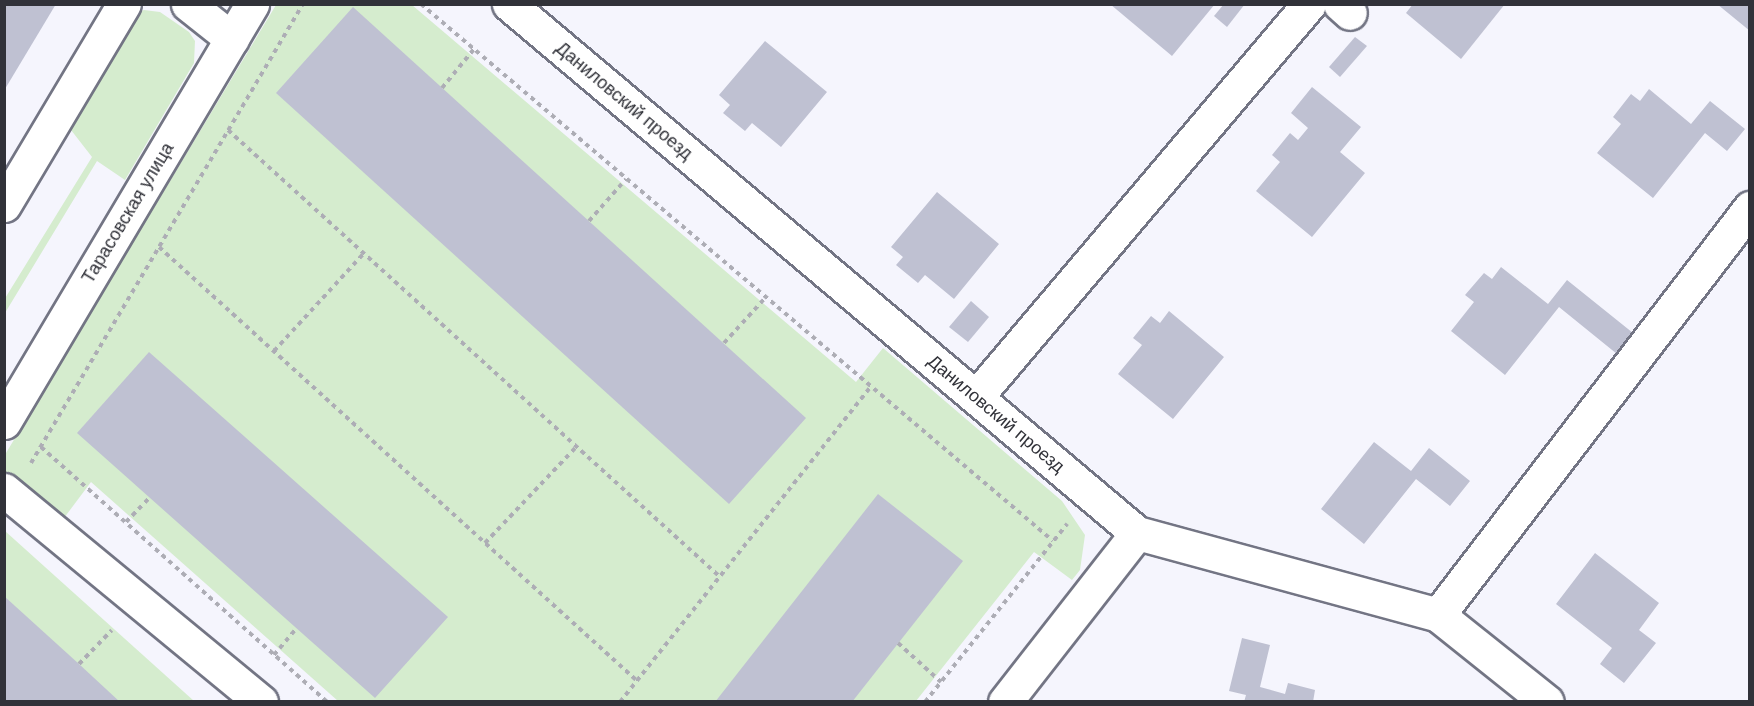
<!DOCTYPE html>
<html>
<head>
<meta charset="utf-8">
<style>
	body { margin:0 }
	#map { position:relative; width:1754px; height:706px; overflow:hidden; background:#f5f5fd; font-family:Arial,sans-serif }
	div>[style] { position:absolute }
	.green>* { inset:0; background:#d5ecce }
	.building>* { inset:0; background:#bfc1d2 }
	.path>* { height:4px; margin-top:-2px; transform-origin:0; background:repeating-linear-gradient(90deg,#adadb5 0 4.5px,transparent 0 9px) }
	.roads { filter:drop-shadow(2px 0 #737584) drop-shadow(-2px 0 #737584) drop-shadow(0 2px #737584) drop-shadow(0 -2px #737584) }
	.minor>* { height:33px; margin:-16.5px; padding:0 16.5px; transform-origin:16.5px; border-radius:16.5px; background:#fff }
	span { translate:-50% -50%; white-space:nowrap; text-align:center; line-height:1.15; -webkit-text-stroke:5px #fff; paint-order:stroke }
	.street-label { font-size:18px; color:#313239 }
	.frame { position:absolute; inset:0; border:6px solid #313239; pointer-events:none }
</style>
</head>
<body>
<div id="map">
	<div class="green">
		<i style="clip-path:polygon(276px 5px,412px 5px,856px 382px,883px 348px,1062px 501px,1085px 535px,1080px 570px,1072px 580px,1034px 552px,916px 701px,338px 701px,91px 482px,61px 522px,6px 476px,6px 453px)"></i>
		<i style="clip-path:polygon(144px 10px,160px 12px,189px 32px,195px 41px,194px 63px,125px 180px,97px 161px,5px 313px,4px 300px,92px 157px,71px 130px,71px 121px,131px 15px)"></i>
		<i style="clip-path:polygon(5px 531px,194px 701px,5px 701px)"></i>
	</div>
	<div class="building">
		<i style="clip-path:polygon(5px 4px,56px 4px,5px 89px)"></i>
		<i style="clip-path:polygon(1110px 4px,1215px 4px,1172px 56px)"></i>
		<i style="clip-path:polygon(1224px 4px,1245px 4px,1227px 27px,1214px 16px)"></i>
		<i style="clip-path:polygon(1413px 4px,1505px 4px,1461px 59px,1406px 13px)"></i>
		<i style="clip-path:polygon(1717px 4px,1750px 4px,1750px 31px)"></i>
		<i style="clip-path:polygon(353px 7px,806px 418px,729px 504px,276px 93px)"></i>
		<i style="clip-path:polygon(1355px 37px,1367px 46px,1340px 77px,1329px 67px)"></i>
		<i style="clip-path:polygon(765px 41px,827px 92px,781px 147px,752px 123px,745px 131px,723px 113px,730px 105px,719px 95px)"></i>
		<i style="clip-path:polygon(1312px 87px,1361px 127px,1340px 152px,1365px 173px,1312px 237px,1256px 191px,1280px 162px,1272px 155px,1290px 133px,1298px 140px,1308px 128px,1291px 113px)"></i>
		<i style="clip-path:polygon(1649px 89px,1691px 124px,1710px 101px,1745px 129px,1727px 151px,1705px 133px,1653px 198px,1597px 153px,1621px 124px,1613px 117px,1631px 94px,1640px 101px)"></i>
		<i style="clip-path:polygon(937px 192px,999px 244px,954px 299px,925px 275px,918px 283px,896px 265px,903px 257px,891px 247px)"></i>
		<i style="clip-path:polygon(1501px 267px,1548px 304px,1567px 280px,1633px 333px,1617px 354px,1559px 307px,1505px 375px,1451px 331px,1474px 302px,1465px 295px,1484px 273px,1492px 279px)"></i>
		<i style="clip-path:polygon(971px 301px,989px 317px,968px 342px,949px 327px)"></i>
		<i style="clip-path:polygon(1169px 311px,1224px 357px,1173px 419px,1118px 374px,1142px 345px,1133px 338px,1151px 316px,1160px 323px)"></i>
		<i style="clip-path:polygon(149px 352px,448px 617px,375px 698px,77px 433px)"></i>
		<i style="clip-path:polygon(1374px 442px,1411px 471px,1429px 448px,1470px 481px,1450px 506px,1416px 479px,1364px 544px,1321px 509px)"></i>
		<i style="clip-path:polygon(878px 494px,963px 561px,852px 702px,715px 702px)"></i>
		<i style="clip-path:polygon(1595px 553px,1659px 603px,1639px 630px,1656px 643px,1624px 683px,1600px 664px,1612px 648px,1556px 604px)"></i>
		<i style="clip-path:polygon(4px 596px,79px 664px,120px 702px,4px 702px)"></i>
		<i style="clip-path:polygon(1242px 638px,1270px 645px,1260px 687px,1285px 694px,1288px 683px,1315px 690px,1313px 702px,1244px 702px,1246px 695px,1229px 691px)"></i>
	</div>
	<div class="path">
		<i style="left:421px;top:4px;width:829px;rotate:40.35deg"></i>
		<i style="left:442px;top:88px;width:50px;rotate:-50.6deg"></i>
		<i style="left:228px;top:130px;width:663px;rotate:42.25deg"></i>
		<i style="left:589px;top:221px;width:56px;rotate:-48.6deg"></i>
		<i style="left:159px;top:247px;width:644px;rotate:42.23deg"></i>
		<i style="left:724px;top:343px;width:62px;rotate:-47.6deg"></i>
		<i style="left:274px;top:351px;width:133px;rotate:-47.4deg"></i>
		<i style="left:41px;top:447px;width:383px;rotate:41.7deg"></i>
		<i style="left:31px;top:463px;width:534px;rotate:-59.35deg"></i>
		<i style="left:126px;top:522px;width:35px;rotate:-46deg"></i>
		<i style="left:485px;top:543px;width:134px;rotate:-46.5deg"></i>
		<i style="left:898px;top:643px;width:58px;rotate:42.2deg"></i>
		<i style="left:274px;top:655px;width:35px;rotate:-50deg"></i>
		<i style="left:79px;top:664px;width:47px;rotate:-45.9deg"></i>
		<i style="left:620px;top:702px;width:403px;rotate:-51.5deg"></i>
		<i style="left:925px;top:702px;width:228px;rotate:-51.4deg"></i>
	</div>
	<div class="roads">
		<div class="minor">
			<i style="left:188px;top:4px;width:56px;rotate:38.5deg"></i>
			<i style="left:509px;top:4px;width:821px;rotate:40.11deg"></i>
			<i style="left:1137px;top:533px;width:312px;rotate:15.2deg"></i>
			<i style="left:1438px;top:615px;width:139px;rotate:38.6deg"></i>
			<i style="left:1340px;top:4px;width:13px;rotate:42deg"></i>
			<i style="left:4px;top:205px;width:234px;rotate:-59.2deg"></i>
			<i style="left:976px;top:397px;width:515px;rotate:-49.72deg"></i>
			<i style="left:4px;top:422px;width:486px;rotate:-59.3deg"></i>
			<i style="left:4px;top:490px;width:333px;rotate:39.5deg"></i>
			<i style="left:1438px;top:615px;width:513px;rotate:-52.53deg"></i>
			<i style="left:1005px;top:702px;width:214px;rotate:-52deg"></i>
		</div>
	</div>
	<div class="street-label">
		<span style="left:624px;top:101px;rotate:40deg">Даниловский проезд</span>
		<span style="left:128px;top:213px;rotate:-59deg">Тарасовская улица</span>
		<span style="left:996px;top:414px;rotate:40deg">Даниловский проезд</span>
	</div>
	<div class="frame"></div>
</div>
</body>
</html>
